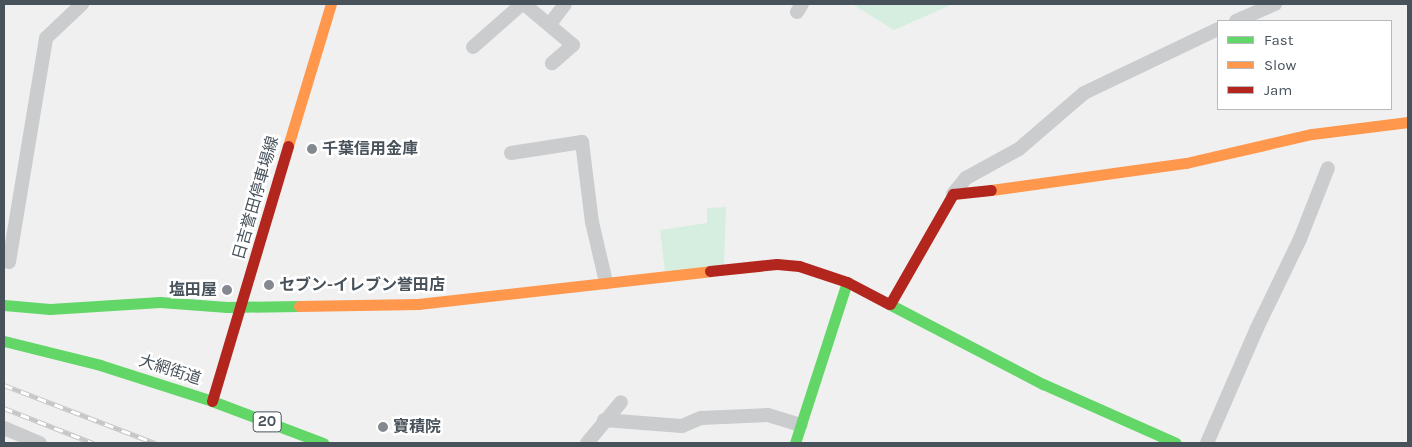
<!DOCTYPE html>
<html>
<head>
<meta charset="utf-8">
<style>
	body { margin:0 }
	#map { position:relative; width:1412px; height:447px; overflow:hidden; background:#f0f0f0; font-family:Karla,"Noto Sans JP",sans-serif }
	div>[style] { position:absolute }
	.green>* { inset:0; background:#d6eee0 }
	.street>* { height:14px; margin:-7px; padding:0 7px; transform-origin:7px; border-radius:7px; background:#caccce }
	.fast>* { height:11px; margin:-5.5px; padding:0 5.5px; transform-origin:5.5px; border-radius:5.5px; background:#63d668 }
	.slow>* { height:11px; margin:-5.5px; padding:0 5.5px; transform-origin:5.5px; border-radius:5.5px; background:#ff974d }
	.jam>* { height:11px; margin:-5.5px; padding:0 5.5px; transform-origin:5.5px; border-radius:5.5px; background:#b3261e }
	.rail>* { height:5px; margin-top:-2.5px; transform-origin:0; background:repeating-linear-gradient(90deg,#fff 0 9px,#c5c6c8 0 18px); box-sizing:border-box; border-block:1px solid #c5c6c8 }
	.dots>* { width:14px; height:14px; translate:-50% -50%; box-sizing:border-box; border:2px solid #fff; border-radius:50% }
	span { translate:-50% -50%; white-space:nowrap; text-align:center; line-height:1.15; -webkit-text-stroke:5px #fff; paint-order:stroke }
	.shield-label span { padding:1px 4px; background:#fff; border:1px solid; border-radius:4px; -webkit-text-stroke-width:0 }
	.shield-label { font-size:15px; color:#48525b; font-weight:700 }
	.poi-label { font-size:16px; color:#48525b; font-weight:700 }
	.left { translate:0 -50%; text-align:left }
	.right { translate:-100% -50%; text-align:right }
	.street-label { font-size:16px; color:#48525b }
	.frame { position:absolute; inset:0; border:5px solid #48525b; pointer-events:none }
	.legend { position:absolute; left:1217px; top:20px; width:175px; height:90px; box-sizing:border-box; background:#fff; border:1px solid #b6babd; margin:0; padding:6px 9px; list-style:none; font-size:15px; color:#48525b }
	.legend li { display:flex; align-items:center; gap:10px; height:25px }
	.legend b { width:25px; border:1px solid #b6babd }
</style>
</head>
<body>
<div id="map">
	<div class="green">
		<i style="clip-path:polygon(852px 4px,953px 4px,894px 30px)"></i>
		<i style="clip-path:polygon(726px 207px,724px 265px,665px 272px,660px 230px,707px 223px,707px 208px)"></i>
	</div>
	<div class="street">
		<i style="left:524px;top:4px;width:64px;rotate:39.9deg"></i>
		<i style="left:573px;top:45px;width:28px;rotate:139deg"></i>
		<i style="left:797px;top:12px;width:9px;rotate:-58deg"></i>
		<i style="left:1236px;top:21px;width:43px;rotate:-23.6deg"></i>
		<i style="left:550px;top:24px;width:25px;rotate:-53deg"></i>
		<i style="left:473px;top:47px;width:65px;rotate:-41.3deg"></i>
		<i style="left:511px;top:153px;width:72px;rotate:-8.8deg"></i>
		<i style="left:582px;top:142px;width:81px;rotate:82.9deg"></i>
		<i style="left:592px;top:222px;width:62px;rotate:76.9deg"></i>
		<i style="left:953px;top:194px;width:21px;rotate:-51deg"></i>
		<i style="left:966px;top:178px;width:60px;rotate:-28.7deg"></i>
		<i style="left:1019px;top:149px;width:86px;rotate:-40.7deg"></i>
		<i style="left:1084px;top:93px;width:148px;rotate:-25.5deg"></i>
		<i style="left:9px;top:262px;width:227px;rotate:-80.6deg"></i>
		<i style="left:46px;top:38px;width:50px;rotate:-43.4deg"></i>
		<i style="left:604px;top:420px;width:78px;rotate:4.4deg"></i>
		<i style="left:682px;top:426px;width:21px;rotate:-23deg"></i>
		<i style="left:701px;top:418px;width:67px;rotate:-2.6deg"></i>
		<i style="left:768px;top:415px;width:34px;rotate:17deg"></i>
		<i style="left:4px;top:428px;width:39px;rotate:23deg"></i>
		<i style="left:587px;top:443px;width:53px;rotate:-50.3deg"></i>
		<i style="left:1207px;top:443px;width:125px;rotate:-66.5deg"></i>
		<i style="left:1257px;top:328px;width:99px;rotate:-64.2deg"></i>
		<i style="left:1300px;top:239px;width:76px;rotate:-68.5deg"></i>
	</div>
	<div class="fast">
		<i style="left:889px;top:304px;width:174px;rotate:27.5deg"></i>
		<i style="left:1043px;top:384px;width:145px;rotate:23.9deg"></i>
		<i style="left:4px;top:305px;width:46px;rotate:5deg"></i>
		<i style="left:50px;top:309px;width:110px;rotate:-3.6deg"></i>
		<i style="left:160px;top:302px;width:67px;rotate:4.3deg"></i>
		<i style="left:227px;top:307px;width:72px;rotate:-0.8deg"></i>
		<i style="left:4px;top:341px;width:99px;rotate:14deg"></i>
		<i style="left:100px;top:365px;width:118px;rotate:17.8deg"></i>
		<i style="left:212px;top:401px;width:119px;rotate:20.7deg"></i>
		<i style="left:795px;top:443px;width:169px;rotate:-72.1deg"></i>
	</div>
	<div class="slow">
		<i style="left:288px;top:146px;width:148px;rotate:-73.2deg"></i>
		<i style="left:991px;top:190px;width:197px;rotate:-7.9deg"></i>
		<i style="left:1186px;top:163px;width:129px;rotate:-13deg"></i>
		<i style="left:1312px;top:134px;width:97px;rotate:-7.1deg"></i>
		<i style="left:299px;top:306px;width:119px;rotate:-1deg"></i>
		<i style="left:418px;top:304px;width:294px;rotate:-6.4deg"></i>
	</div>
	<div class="jam">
		<i style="left:710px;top:271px;width:67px;rotate:-6deg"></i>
		<i style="left:777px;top:264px;width:22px;rotate:5deg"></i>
		<i style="left:799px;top:266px;width:51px;rotate:18.4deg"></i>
		<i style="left:847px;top:282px;width:47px;rotate:27.6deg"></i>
		<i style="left:890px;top:304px;width:127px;rotate:-60.2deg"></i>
		<i style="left:953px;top:194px;width:38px;rotate:-6deg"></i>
		<i style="left:212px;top:401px;width:266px;rotate:-73.4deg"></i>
	</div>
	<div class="rail">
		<i style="left:4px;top:385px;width:162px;rotate:21deg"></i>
		<i style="left:4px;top:408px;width:96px;rotate:21.5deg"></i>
	</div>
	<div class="dots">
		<i style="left:312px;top:149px;background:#83898f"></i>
		<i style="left:269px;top:285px;background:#83898f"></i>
		<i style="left:227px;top:290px;background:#83898f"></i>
		<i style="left:383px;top:427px;background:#83898f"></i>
	</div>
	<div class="shield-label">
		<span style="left:267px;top:422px">20</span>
	</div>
	<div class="poi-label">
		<span class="left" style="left:322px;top:149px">千葉信用金庫</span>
		<span class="left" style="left:279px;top:285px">セブン-イレブン誉田店</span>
		<span class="right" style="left:217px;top:290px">塩田屋</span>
		<span class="left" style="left:393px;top:427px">寶積院</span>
	</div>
	<div class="street-label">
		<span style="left:256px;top:198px;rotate:-74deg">日吉誉田停車場線</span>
		<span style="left:170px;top:370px;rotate:18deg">大網街道</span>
	</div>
	<div class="frame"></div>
	<ul class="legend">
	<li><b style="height:6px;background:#63d668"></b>Fast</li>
	<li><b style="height:6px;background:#ff974d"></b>Slow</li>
	<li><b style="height:6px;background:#b3261e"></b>Jam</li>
	</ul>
</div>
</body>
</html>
